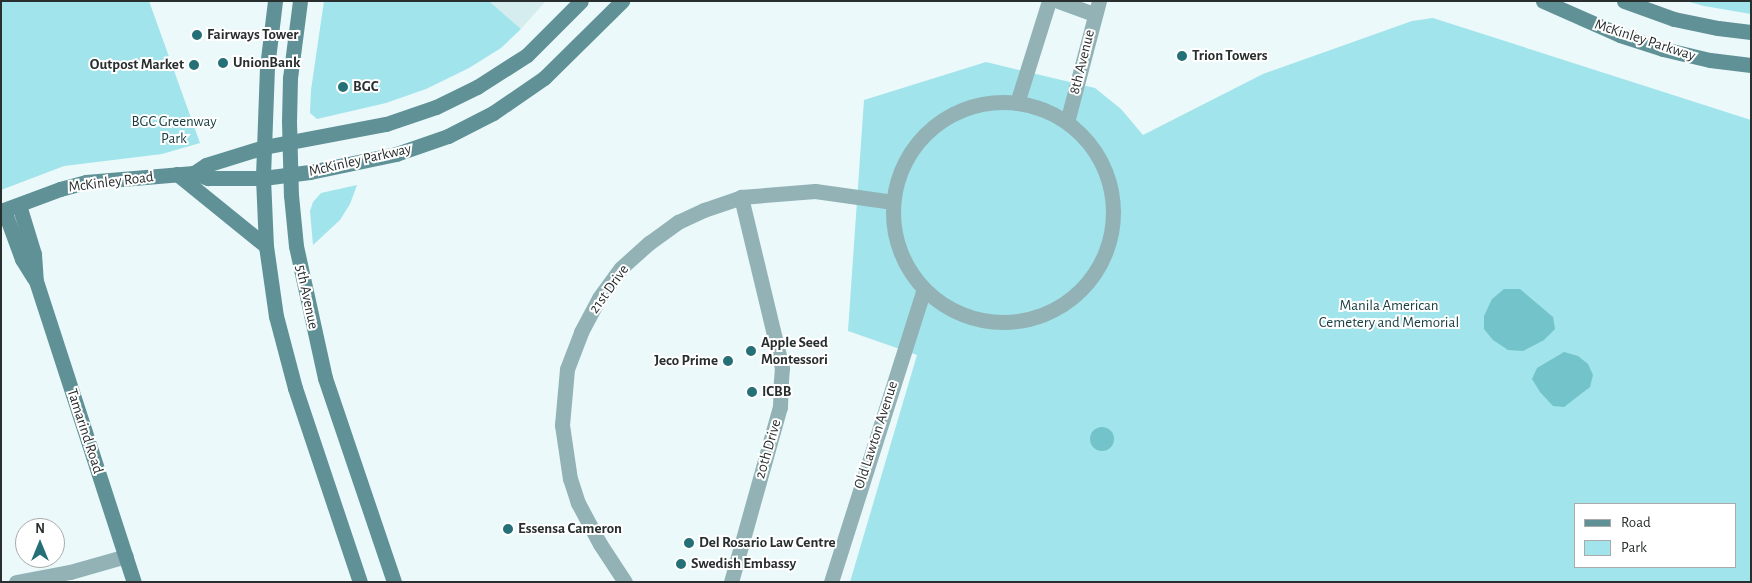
<!DOCTYPE html>
<html>
<head>
<meta charset="utf-8">
<style>
	body { margin:0 }
	#map { position:relative; width:1752px; height:583px; overflow:hidden; background:#ebf9fa; font-family:"Alegreya Sans",sans-serif }
	div>[style] { position:absolute }
	.built>* { inset:0; background:#d6edf0 }
	.green>* { inset:0; background:#a1e4eb }
	.water>* { inset:0; background:#73c3cb }
	.round { border-radius:50% }
	.street>* { height:15px; margin:-7.5px; padding:0 7.5px; transform-origin:7.5px; border-radius:7.5px; background:#92b2b6 }
	.street>.ring { margin:-7.5px; padding:0; box-sizing:content-box; background:none; border:15px solid #92b2b6; border-radius:50% }
	.secondary>* { height:15px; margin:-7.5px; padding:0 7.5px; transform-origin:7.5px; border-radius:7.5px; background:#5f9196 }
	.dots>* { width:14px; height:14px; translate:-50% -50%; box-sizing:border-box; border:2px solid #fff; border-radius:50% }
	span { translate:-50% -50%; white-space:nowrap; text-align:center; line-height:1.15; -webkit-text-stroke:4px #fff; paint-order:stroke }
	.poi-label { font-size:15px; color:#292e2e; font-weight:700 }
	.left { translate:0 -50%; text-align:left }
	.right { translate:-100% -50%; text-align:right }
	.street-label { font-size:15px; color:#292e2e }
	.park-label { font-size:15px; color:#1a4044 }
	.frame { position:absolute; inset:0; border:2px solid #292e2e; pointer-events:none }
	.legend { position:absolute; left:1574px; top:503px; width:162px; height:65px; box-sizing:border-box; background:#fff; border:1px solid #a9abab; margin:0; padding:6px 9px; list-style:none; font-size:15px; color:#292e2e }
	.legend li { display:flex; align-items:center; gap:10px; height:25px }
	.legend b { width:25px; border:1px solid #a9abab }
	.north { position:absolute; left:15px; top:518px; width:50px; height:50px; box-sizing:border-box; background:#fff; border:1px solid #a9abab; border-radius:50%; rotate:0deg; font-size:14px; font-weight:700; line-height:20px; text-align:center; color:#292e2e }
	.north::after { content:''; display:block; margin:auto; width:18px; height:22px; background:#256f76; clip-path:polygon(50% 0,100% 100%,50% 72%,0 100%) }
</style>
</head>
<body>
<div id="map">
	<div class="built">
		<i style="clip-path:polygon(489px 1px,546px 1px,521px 29px)"></i>
	</div>
	<div class="green">
		<i style="clip-path:polygon(1px 1px,149px 1px,200px 143px,162px 154px,64px 166px,1px 190px)"></i>
		<i style="clip-path:polygon(324px 1px,489px 1px,521px 29px,501px 48px,469px 68px,426px 89px,386px 103px,317px 119px,310px 113px,311px 90px)"></i>
		<i style="clip-path:polygon(1686px 1px,1751px 1px,1751px 14px,1704px 6px)"></i>
		<i style="clip-path:polygon(evenodd,1433px 18px,1751px 120px,1751px 582px,850px 582px,917px 355px,848px 331px,864px 100px,986px 62px,1095px 88px,1121px 109px,1143px 135px,1263px 74px,1412px 21px,1433px 18px,1576px 504px,1736px 504px,1736px 567px,1576px 567px,1576px 504px)"></i>
		<i style="clip-path:polygon(357px 185px,350px 204px,340px 220px,313px 245px,310px 211px,313px 202px,321px 193px)"></i>
	</div>
	<div class="water">
		<i style="clip-path:polygon(1504px 289px,1520px 289px,1553px 317px,1555px 329px,1544px 340px,1523px 351px,1508px 350px,1493px 340px,1484px 329px,1484px 316px,1492px 299px)"></i>
		<i style="clip-path:polygon(1564px 352px,1578px 356px,1588px 364px,1593px 375px,1590px 387px,1564px 407px,1553px 406px,1540px 392px,1532px 379px,1537px 368px)"></i>
		<i class="round" style="left:1090px;top:427px;width:24px;height:24px"></i>
	</div>
	<div class="street">
		<i style="left:1058px;top:1px;width:38px;rotate:20deg"></i>
		<i class="ring" style="left:893px;top:102px;width:205px;height:205px"></i>
		<i style="left:1017px;top:103px;width:107px;rotate:-72.6deg"></i>
		<i style="left:1067px;top:122px;width:125px;rotate:-75.2deg"></i>
		<i style="left:16px;top:582px;width:55px;rotate:-10.5deg"></i>
		<i style="left:70px;top:572px;width:58px;rotate:-15.9deg"></i>
		<i style="left:625px;top:582px;width:45px;rotate:-123.3deg"></i>
		<i style="left:600px;top:544px;width:47px;rotate:-118.2deg"></i>
		<i style="left:578px;top:503px;width:25px;rotate:-108deg"></i>
		<i style="left:570px;top:479px;width:55px;rotate:-98.4deg"></i>
		<i style="left:562px;top:425px;width:56px;rotate:-84.9deg"></i>
		<i style="left:567px;top:369px;width:40px;rotate:-69deg"></i>
		<i style="left:581px;top:332px;width:38px;rotate:-62deg"></i>
		<i style="left:599px;top:298px;width:37px;rotate:-54deg"></i>
		<i style="left:621px;top:268px;width:38px;rotate:-42deg"></i>
		<i style="left:649px;top:243px;width:36px;rotate:-36deg"></i>
		<i style="left:678px;top:222px;width:29px;rotate:-25deg"></i>
		<i style="left:704px;top:210px;width:39px;rotate:-19deg"></i>
		<i style="left:741px;top:197px;width:74px;rotate:-4.6deg"></i>
		<i style="left:815px;top:191px;width:79px;rotate:8deg"></i>
		<i style="left:731px;top:582px;width:182px;rotate:-74.4deg"></i>
		<i style="left:780px;top:407px;width:26px;rotate:-88deg"></i>
		<i style="left:781px;top:381px;width:13px;rotate:-86deg"></i>
		<i style="left:782px;top:368px;width:176px;rotate:-103.5deg"></i>
		<i style="left:831px;top:582px;width:307px;rotate:-72.4deg"></i>
	</div>
	<div class="secondary">
		<i style="left:275px;top:1px;width:66px;rotate:96.9deg"></i>
		<i style="left:267px;top:67px;width:111px;rotate:92.1deg"></i>
		<i style="left:263px;top:178px;width:68px;rotate:87.5deg"></i>
		<i style="left:266px;top:246px;width:71px;rotate:81.9deg"></i>
		<i style="left:276px;top:316px;width:74px;rotate:75.2deg"></i>
		<i style="left:295px;top:388px;width:205px;rotate:71.5deg"></i>
		<i style="left:300px;top:1px;width:78px;rotate:97.4deg"></i>
		<i style="left:290px;top:78px;width:43px;rotate:91.3deg"></i>
		<i style="left:289px;top:121px;width:74px;rotate:88.5deg"></i>
		<i style="left:291px;top:195px;width:51px;rotate:84.4deg"></i>
		<i style="left:296px;top:246px;width:135px;rotate:77.6deg"></i>
		<i style="left:325px;top:378px;width:215px;rotate:71.3deg"></i>
		<i style="left:1543px;top:1px;width:84px;rotate:23.8deg"></i>
		<i style="left:1620px;top:35px;width:45px;rotate:18deg"></i>
		<i style="left:1663px;top:49px;width:48px;rotate:13.2deg"></i>
		<i style="left:1710px;top:60px;width:41px;rotate:7deg"></i>
		<i style="left:1624px;top:1px;width:53px;rotate:19.8deg"></i>
		<i style="left:1674px;top:19px;width:45px;rotate:11.6deg"></i>
		<i style="left:1718px;top:28px;width:33px;rotate:7deg"></i>
		<i style="left:194px;top:173px;width:14px;rotate:-34deg"></i>
		<i style="left:206px;top:165px;width:61px;rotate:-17.2deg"></i>
		<i style="left:264px;top:147px;width:124px;rotate:-10.7deg"></i>
		<i style="left:386px;top:124px;width:53px;rotate:-18.8deg"></i>
		<i style="left:436px;top:107px;width:46px;rotate:-26deg"></i>
		<i style="left:477px;top:87px;width:59px;rotate:-32.6deg"></i>
		<i style="left:527px;top:55px;width:76px;rotate:-45deg"></i>
		<i style="left:177px;top:174px;width:114px;rotate:39deg"></i>
		<i style="left:19px;top:205px;width:51px;rotate:73deg"></i>
		<i style="left:34px;top:254px;width:27px;rotate:86deg"></i>
		<i style="left:36px;top:281px;width:317px;rotate:72deg"></i>
		<i style="left:4px;top:210px;width:52px;rotate:69.8deg"></i>
		<i style="left:22px;top:259px;width:22px;rotate:58deg"></i>
		<i style="left:1px;top:211px;width:63px;rotate:-20.4deg"></i>
		<i style="left:60px;top:189px;width:27px;rotate:-15deg"></i>
		<i style="left:86px;top:182px;width:108px;rotate:-4.8deg"></i>
		<i style="left:194px;top:173px;width:15px;rotate:20deg"></i>
		<i style="left:208px;top:178px;width:55px"></i>
		<i style="left:263px;top:178px;width:47px;rotate:-7.3deg"></i>
		<i style="left:310px;top:172px;width:88px;rotate:-11.8deg"></i>
		<i style="left:396px;top:154px;width:55px;rotate:-19.1deg"></i>
		<i style="left:448px;top:136px;width:51px;rotate:-27.1deg"></i>
		<i style="left:493px;top:113px;width:62px;rotate:-34.5deg"></i>
		<i style="left:544px;top:78px;width:110px;rotate:-44.6deg"></i>
	</div>
	<div class="dots">
		<i style="left:197px;top:35px;background:#256f76"></i>
		<i style="left:1182px;top:56px;background:#256f76"></i>
		<i style="left:223px;top:63px;background:#256f76"></i>
		<i style="left:194px;top:65px;background:#256f76"></i>
		<i style="left:343px;top:87px;background:#256f76"></i>
		<i style="left:751px;top:351px;background:#256f76"></i>
		<i style="left:728px;top:361px;background:#256f76"></i>
		<i style="left:752px;top:392px;background:#256f76"></i>
		<i style="left:508px;top:529px;background:#256f76"></i>
		<i style="left:689px;top:543px;background:#256f76"></i>
		<i style="left:681px;top:564px;background:#256f76"></i>
	</div>
	<div class="poi-label">
		<span class="left" style="left:207px;top:35px">Fairways Tower</span>
		<span class="left" style="left:1192px;top:56px">Trion Towers</span>
		<span class="left" style="left:233px;top:63px">UnionBank</span>
		<span class="right" style="left:184px;top:65px">Outpost Market</span>
		<span class="left" style="left:353px;top:87px">BGC</span>
		<span class="left" style="left:761px;top:351px">Apple Seed<br>Montessori</span>
		<span class="right" style="left:718px;top:361px">Jeco Prime</span>
		<span class="left" style="left:762px;top:392px">ICBB</span>
		<span class="left" style="left:518px;top:529px">Essensa Cameron</span>
		<span class="left" style="left:699px;top:543px">Del Rosario Law Centre</span>
		<span class="left" style="left:691px;top:564px">Swedish Embassy</span>
	</div>
	<div class="street-label">
		<span style="left:1645px;top:40px;rotate:18deg">McKinley Parkway</span>
		<span style="left:1082px;top:62px;rotate:-76deg">8th Avenue</span>
		<span style="left:360px;top:160px;rotate:-13deg">McKinley Parkway</span>
		<span style="left:111px;top:182px;rotate:-7deg">McKinley Road</span>
		<span style="left:609px;top:289px;rotate:-54deg">21st Drive</span>
		<span style="left:307px;top:297px;rotate:78deg">5th Avenue</span>
		<span style="left:85px;top:431px;rotate:72deg">Tamarind Road</span>
		<span style="left:876px;top:435px;rotate:-72deg">Old Lawton Avenue</span>
		<span style="left:768px;top:449px;rotate:-74deg">20th Drive</span>
	</div>
	<div class="park-label">
		<span style="left:174px;top:130px">BGC Greenway<br>Park</span>
		<span style="left:1389px;top:314px">Manila American<br>Cemetery and Memorial</span>
	</div>
	<div class="frame"></div>
	<ul class="legend">
	<li><b style="height:6px;background:#5f9196"></b>Road</li>
	<li><b style="height:14px;background:#a1e4eb"></b>Park</li>
	</ul>
	<div class="north">N</div>
</div>
</body>
</html>
